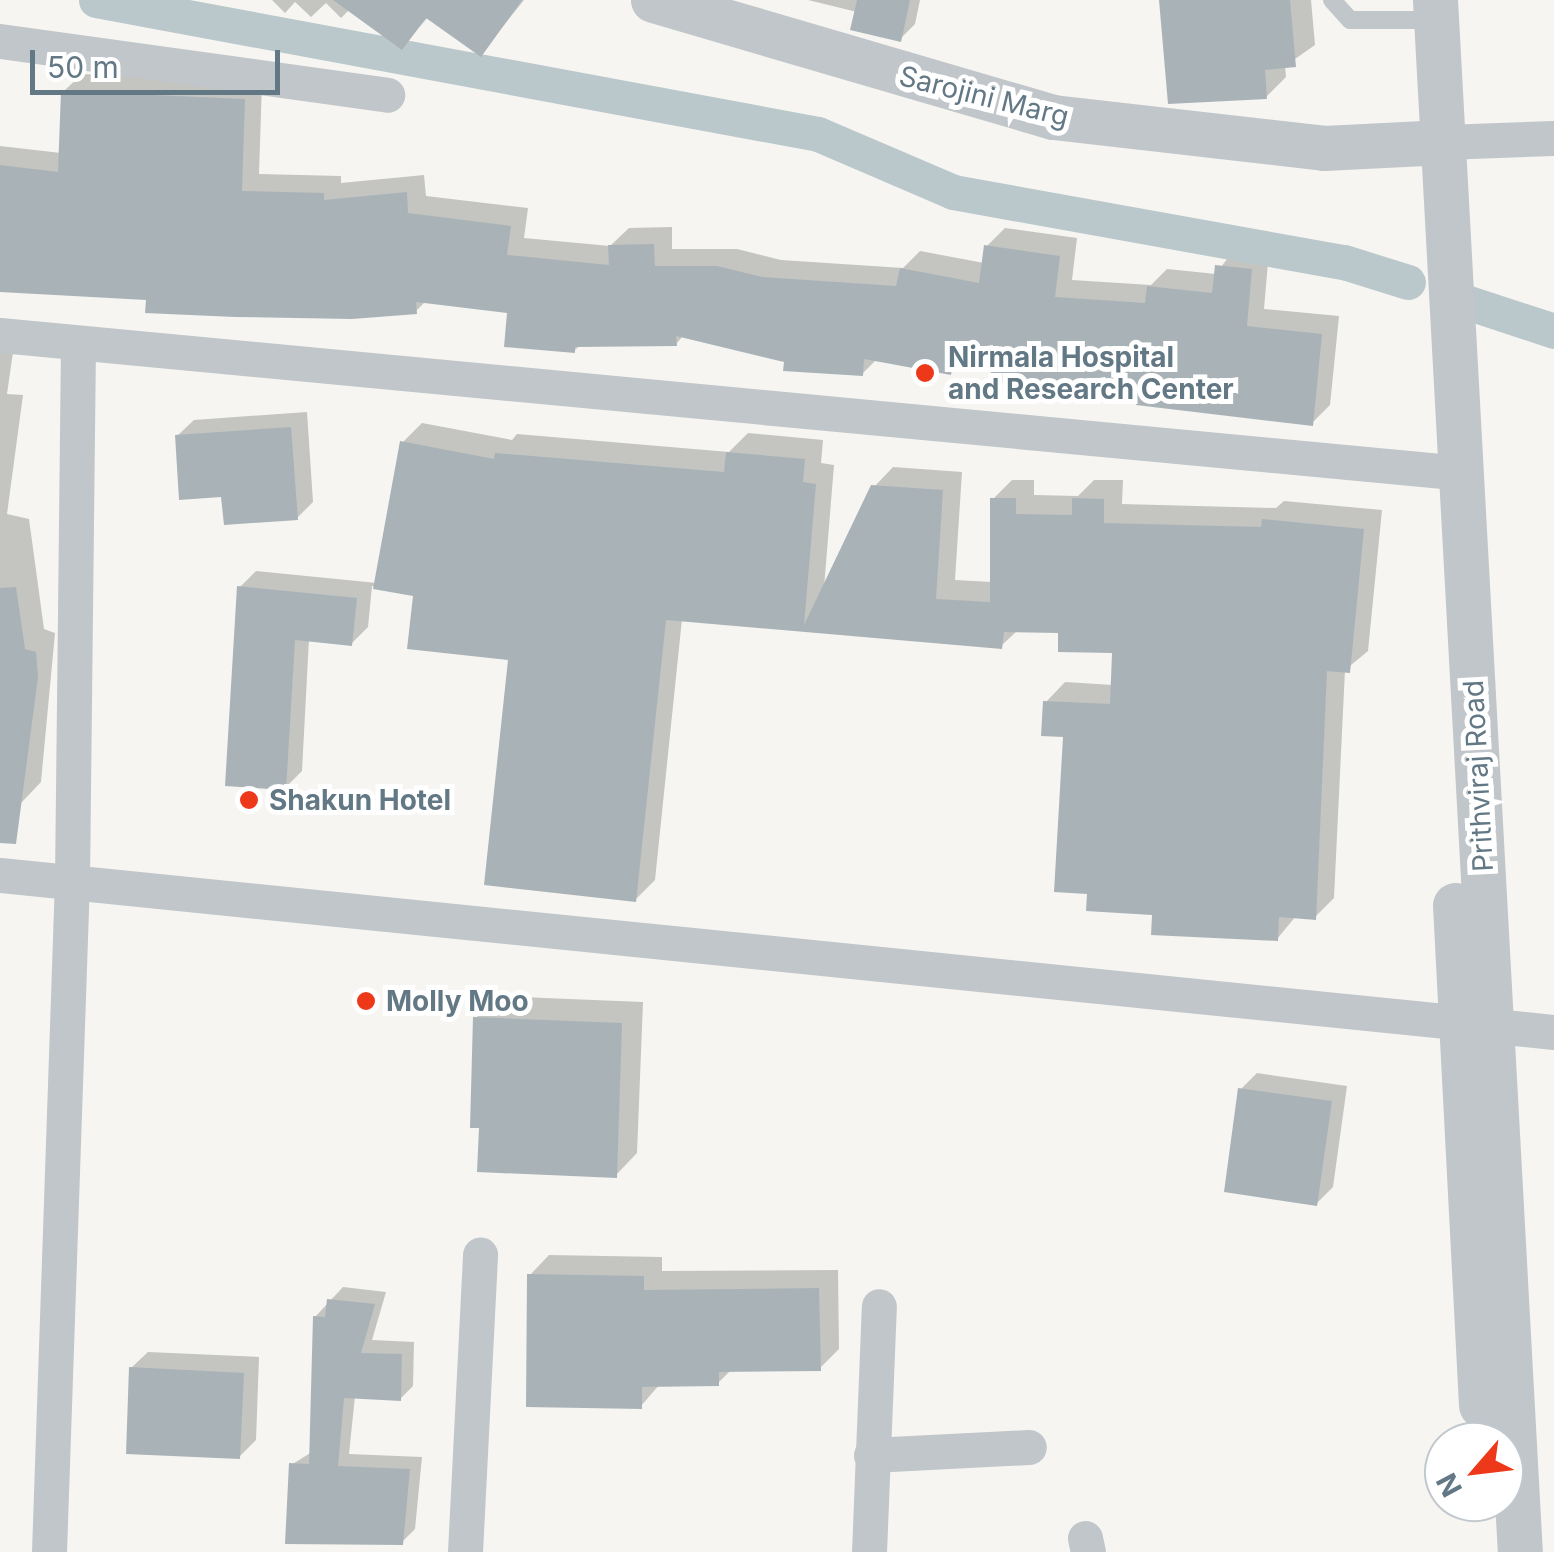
<!DOCTYPE html>
<html>
<head>
<meta charset="utf-8">
<style>
	body { margin:0 }
	#map { position:relative; width:1554px; height:1552px; overflow:hidden; background:#f6f5f1; font-family:Inter,sans-serif }
	div>[style] { position:absolute }
	.shadow>* { inset:0; background:#0003 }
	.canal>* { height:35px; margin:-17.5px; padding:0 17.5px; transform-origin:17.5px; border-radius:17.5px; background:#bac8cc }
	.building>* { inset:0; background:#a9b3b7 }
	.service>* { height:18px; margin:-9px; padding:0 9px; transform-origin:9px; border-radius:9px; background:#c0c6c9 }
	.minor>* { height:35px; margin:-17.5px; padding:0 17.5px; transform-origin:17.5px; border-radius:17.5px; background:#c0c6c9 }
	.tertiary>* { height:45px; margin:-22.5px; padding:0 22.5px; transform-origin:22.5px; border-radius:22.5px; background:#c0c6c9 }
	.dots>* { width:28px; height:28px; translate:-50% -50%; box-sizing:border-box; border:5px solid #fff; border-radius:50% }
	span { translate:-50% -50%; white-space:nowrap; text-align:center; line-height:1.15; -webkit-text-stroke:10px #fff; paint-order:stroke }
	.street-label { font-size:28px; color:#637885 }
	.poi-label { font-size:28px; color:#637885; font-weight:700 }
	.left { translate:0 -50%; text-align:left }
	.north { position:absolute; left:1424px; top:1422px; width:100px; height:100px; box-sizing:border-box; background:#fff; border:2px solid #c1c9ce; border-radius:50%; rotate:242deg; font-size:28px; font-weight:700; line-height:40px; text-align:center; color:#637885 }
	.north::after { content:''; display:block; margin:auto; width:35px; height:45px; background:#ed391a; clip-path:polygon(50% 0,100% 100%,50% 72%,0 100%) }
	.scale { position:absolute; left:30px; top:50px; width:250px; height:45px; box-sizing:border-box; border:5px solid #637885; border-top:0; padding-left:12px; font-size:30px; line-height:35px; white-space:nowrap; color:#637885; -webkit-text-stroke:8px #fff; paint-order:stroke }
</style>
</head>
<body>
<div id="map">
	<div class="shadow">
		<i style="clip-path:polygon(272px 0,524px 0,481px 54px,429px 16px,402px 47px,350px 9px,341px 18px,326px 3px,311px 17px,295px 2px,285px 13px)"></i>
		<i style="clip-path:polygon(808px 0,920px 0,915px 24px,900px 39px,857px 12px)"></i>
		<i style="clip-path:polygon(1161px 0,1311px 0,1315px 45px,1285px 66px,1286px 77px,1266px 97px)"></i>
		<i style="clip-path:polygon(82px 74px,262px 82px,259px 174px,341px 176px,341px 183px,424px 175px,426px 196px,528px 208px,524px 238px,610px 246px,629px 228px,672px 227px,672px 249px,737px 249px,781px 260px,903px 268px,920px 251px,984px 263px,987px 246px,1005px 228px,1077px 238px,1072px 280px,1151px 285px,1167px 269px,1216px 274px,1235px 248px,1269px 251px,1264px 309px,1339px 316px,1330px 405px,1312px 423px,1140px 387px,994px 367px,957px 366px,950px 372px,877px 359px,862px 374px,684px 335px,676px 344px,580px 345px,574px 351px,510px 311px,426px 301px,416px 311px,0 288px,0 146px,61px 153px,63px 92px)"></i>
		<i style="clip-path:polygon(0 343px,14px 345px,7px 394px,23px 395px,7px 514px,29px 519px,44px 629px,55px 633px,41px 782px,21px 803px,0 806px)"></i>
		<i style="clip-path:polygon(307px 412px,313px 502px,297px 518px,224px 494px,177px 436px,194px 420px)"></i>
		<i style="clip-path:polygon(422px 423px,512px 440px,517px 434px,729px 452px,748px 433px,823px 440px,821px 463px,834px 465px,824px 588px,874px 487px,893px 467px,962px 472px,955px 580px,992px 582px,993px 499px,1012px 480px,1034px 480px,1034px 495px,1078px 496px,1094px 480px,1123px 480px,1122px 504px,1276px 508px,1284px 501px,1382px 510px,1368px 651px,1345px 670px,1334px 898px,1315px 917px,1296px 916px,1277px 939px,1090px 892px,1065px 735px,1046px 702px,1065px 682px,1113px 685px,1115px 650px,1060px 631px,1018px 630px,1001px 646px,682px 619px,655px 880px,635px 900px,511px 657px,416px 594px,372px 586px,368px 627px,351px 644px,309px 639px,302px 771px,285px 788px,240px 587px,256px 571px,377px 583px,402px 443px)"></i>
		<i style="clip-path:polygon(498px 996px,643px 1002px,637px 1153px,616px 1175px,482px 1126px,476px 1018px)"></i>
		<i style="clip-path:polygon(1257px 1073px,1347px 1086px,1333px 1187px,1316px 1204px,1241px 1089px)"></i>
		<i style="clip-path:polygon(549px 1255px,662px 1257px,662px 1271px,838px 1270px,839px 1349px,820px 1368px,732px 1369px,718px 1383px,660px 1384px,641px 1406px,530px 1275px)"></i>
		<i style="clip-path:polygon(343px 1287px,386px 1292px,372px 1340px,414px 1342px,413px 1386px,400px 1399px,355px 1396px,349px 1454px,422px 1457px,415px 1529px,402px 1542px,291px 1465px,312px 1452px,315px 1317px)"></i>
		<i style="clip-path:polygon(148px 1352px,259px 1357px,256px 1440px,239px 1457px,131px 1368px)"></i>
	</div>
	<div class="canal">
		<i style="left:96px;top:0;width:734px;rotate:10.51deg"></i>
		<i style="left:818px;top:134px;width:147px;rotate:23.2deg"></i>
		<i style="left:953px;top:192px;width:397px;rotate:10.2deg"></i>
		<i style="left:1344px;top:262px;width:67px;rotate:17.4deg"></i>
		<i style="left:1466px;top:302px;width:93px;rotate:18.2deg"></i>
	</div>
	<div class="building">
		<i style="clip-path:polygon(333px 0,522px 0,481px 57px,426px 18px,402px 50px)"></i>
		<i style="clip-path:polygon(857px 0,910px 0,901px 42px,850px 30px)"></i>
		<i style="clip-path:polygon(1159px 0,1290px 0,1296px 67px,1265px 70px,1267px 99px,1168px 104px)"></i>
		<i style="clip-path:polygon(61px 91px,245px 99px,242px 191px,324px 193px,324px 200px,407px 192px,408px 213px,511px 226px,507px 255px,609px 265px,608px 245px,654px 244px,655px 266px,717px 266px,762px 277px,896px 286px,900px 268px,979px 283px,984px 245px,1060px 256px,1055px 297px,1145px 303px,1147px 286px,1212px 293px,1215px 265px,1252px 269px,1247px 326px,1322px 334px,1313px 426px,1136px 405px,1137px 389px,991px 382px,991px 370px,952px 368px,951px 375px,864px 359px,863px 376px,783px 371px,784px 362px,676px 336px,677px 346px,575px 347px,575px 353px,504px 347px,507px 313px,416px 302px,417px 314px,352px 319px,235px 317px,145px 313px,146px 300px,0 292px,0 165px,58px 172px)"></i>
		<i style="clip-path:polygon(291px 427px,298px 520px,224px 525px,221px 497px,179px 500px,175px 435px)"></i>
		<i style="clip-path:polygon(400px 441px,494px 459px,495px 453px,724px 472px,726px 452px,805px 459px,803px 482px,816px 484px,804px 625px,871px 485px,943px 490px,936px 599px,990px 602px,990px 498px,1016px 498px,1016px 514px,1072px 515px,1072px 498px,1104px 499px,1104px 523px,1261px 527px,1262px 519px,1364px 529px,1350px 673px,1327px 671px,1316px 920px,1279px 917px,1278px 941px,1151px 935px,1152px 915px,1086px 911px,1087px 894px,1054px 892px,1063px 737px,1041px 736px,1043px 701px,1110px 704px,1112px 653px,1058px 652px,1058px 633px,1004px 632px,1002px 649px,666px 620px,636px 902px,484px 885px,508px 660px,407px 649px,413px 596px,373px 589px)"></i>
		<i style="clip-path:polygon(237px 586px,357px 598px,352px 646px,295px 640px,286px 790px,225px 786px)"></i>
		<i style="clip-path:polygon(16px 587px,25px 649px,36px 652px,38px 677px,16px 844px,0 843px,0 588px)"></i>
		<i style="clip-path:polygon(473px 1017px,622px 1023px,617px 1178px,477px 1172px,479px 1128px,470px 1128px)"></i>
		<i style="clip-path:polygon(1238px 1088px,1332px 1101px,1317px 1206px,1224px 1192px)"></i>
		<i style="clip-path:polygon(527px 1274px,644px 1276px,644px 1290px,819px 1288px,821px 1371px,719px 1372px,719px 1386px,642px 1387px,642px 1409px,526px 1407px)"></i>
		<i style="clip-path:polygon(327px 1299px,375px 1304px,361px 1353px,402px 1354px,401px 1401px,344px 1398px,338px 1466px,410px 1469px,403px 1545px,285px 1544px,289px 1463px,309px 1464px,313px 1316px,325px 1317px)"></i>
		<i style="clip-path:polygon(129px 1367px,244px 1373px,240px 1459px,126px 1454px)"></i>
	</div>
	<div class="service">
		<i style="left:1332px;top:0;width:27px;rotate:48deg"></i>
		<i style="left:1350px;top:20px;width:86px"></i>
	</div>
	<div class="minor">
		<i style="left:0;top:41px;width:391px;rotate:7.9deg"></i>
		<i style="left:1444px;top:142px;width:110px;rotate:-2.1deg"></i>
		<i style="left:0;top:335px;width:1468px;rotate:5.39deg"></i>
		<i style="left:0;top:875px;width:1562px;rotate:5.77deg"></i>
		<i style="left:871px;top:1455px;width:158px;rotate:-2.9deg"></i>
		<i style="left:1085px;top:1538px;width:14px;rotate:78deg"></i>
		<i style="left:49px;top:1552px;width:671px;rotate:-88.04deg"></i>
		<i style="left:72px;top:881px;width:537px;rotate:-89.36deg"></i>
		<i style="left:465px;top:1552px;width:298px;rotate:-87.1deg"></i>
		<i style="left:869px;top:1552px;width:246px;rotate:-87.7deg"></i>
	</div>
	<div class="tertiary">
		<i style="left:653px;top:0;width:417px;rotate:16.3deg"></i>
		<i style="left:1053px;top:117px;width:273px;rotate:6.5deg"></i>
		<i style="left:1324px;top:148px;width:120px;rotate:-2.9deg"></i>
		<i style="left:1435px;top:0;width:1554px;rotate:86.87deg"></i>
		<i style="left:1455px;top:905px;width:501px;rotate:87.02deg"></i>
	</div>
	<div class="dots">
		<i style="left:925px;top:373px;background:#ed391a"></i>
		<i style="left:249px;top:800px;background:#ed391a"></i>
		<i style="left:366px;top:1001px;background:#ed391a"></i>
	</div>
	<div class="street-label">
		<span style="left:984px;top:96px;rotate:14deg">Sarojini Marg</span>
		<span style="left:1478px;top:776px;rotate:-93deg">Prithviraj Road</span>
	</div>
	<div class="poi-label">
		<span class="left" style="left:948px;top:373px">Nirmala Hospital<br>and Research Center</span>
		<span class="left" style="left:269px;top:800px">Shakun Hotel</span>
		<span class="left" style="left:386px;top:1001px">Molly Moo</span>
	</div>
	<div class="north">N</div>
	<div class="scale">50 m</div>
</div>
</body>
</html>
